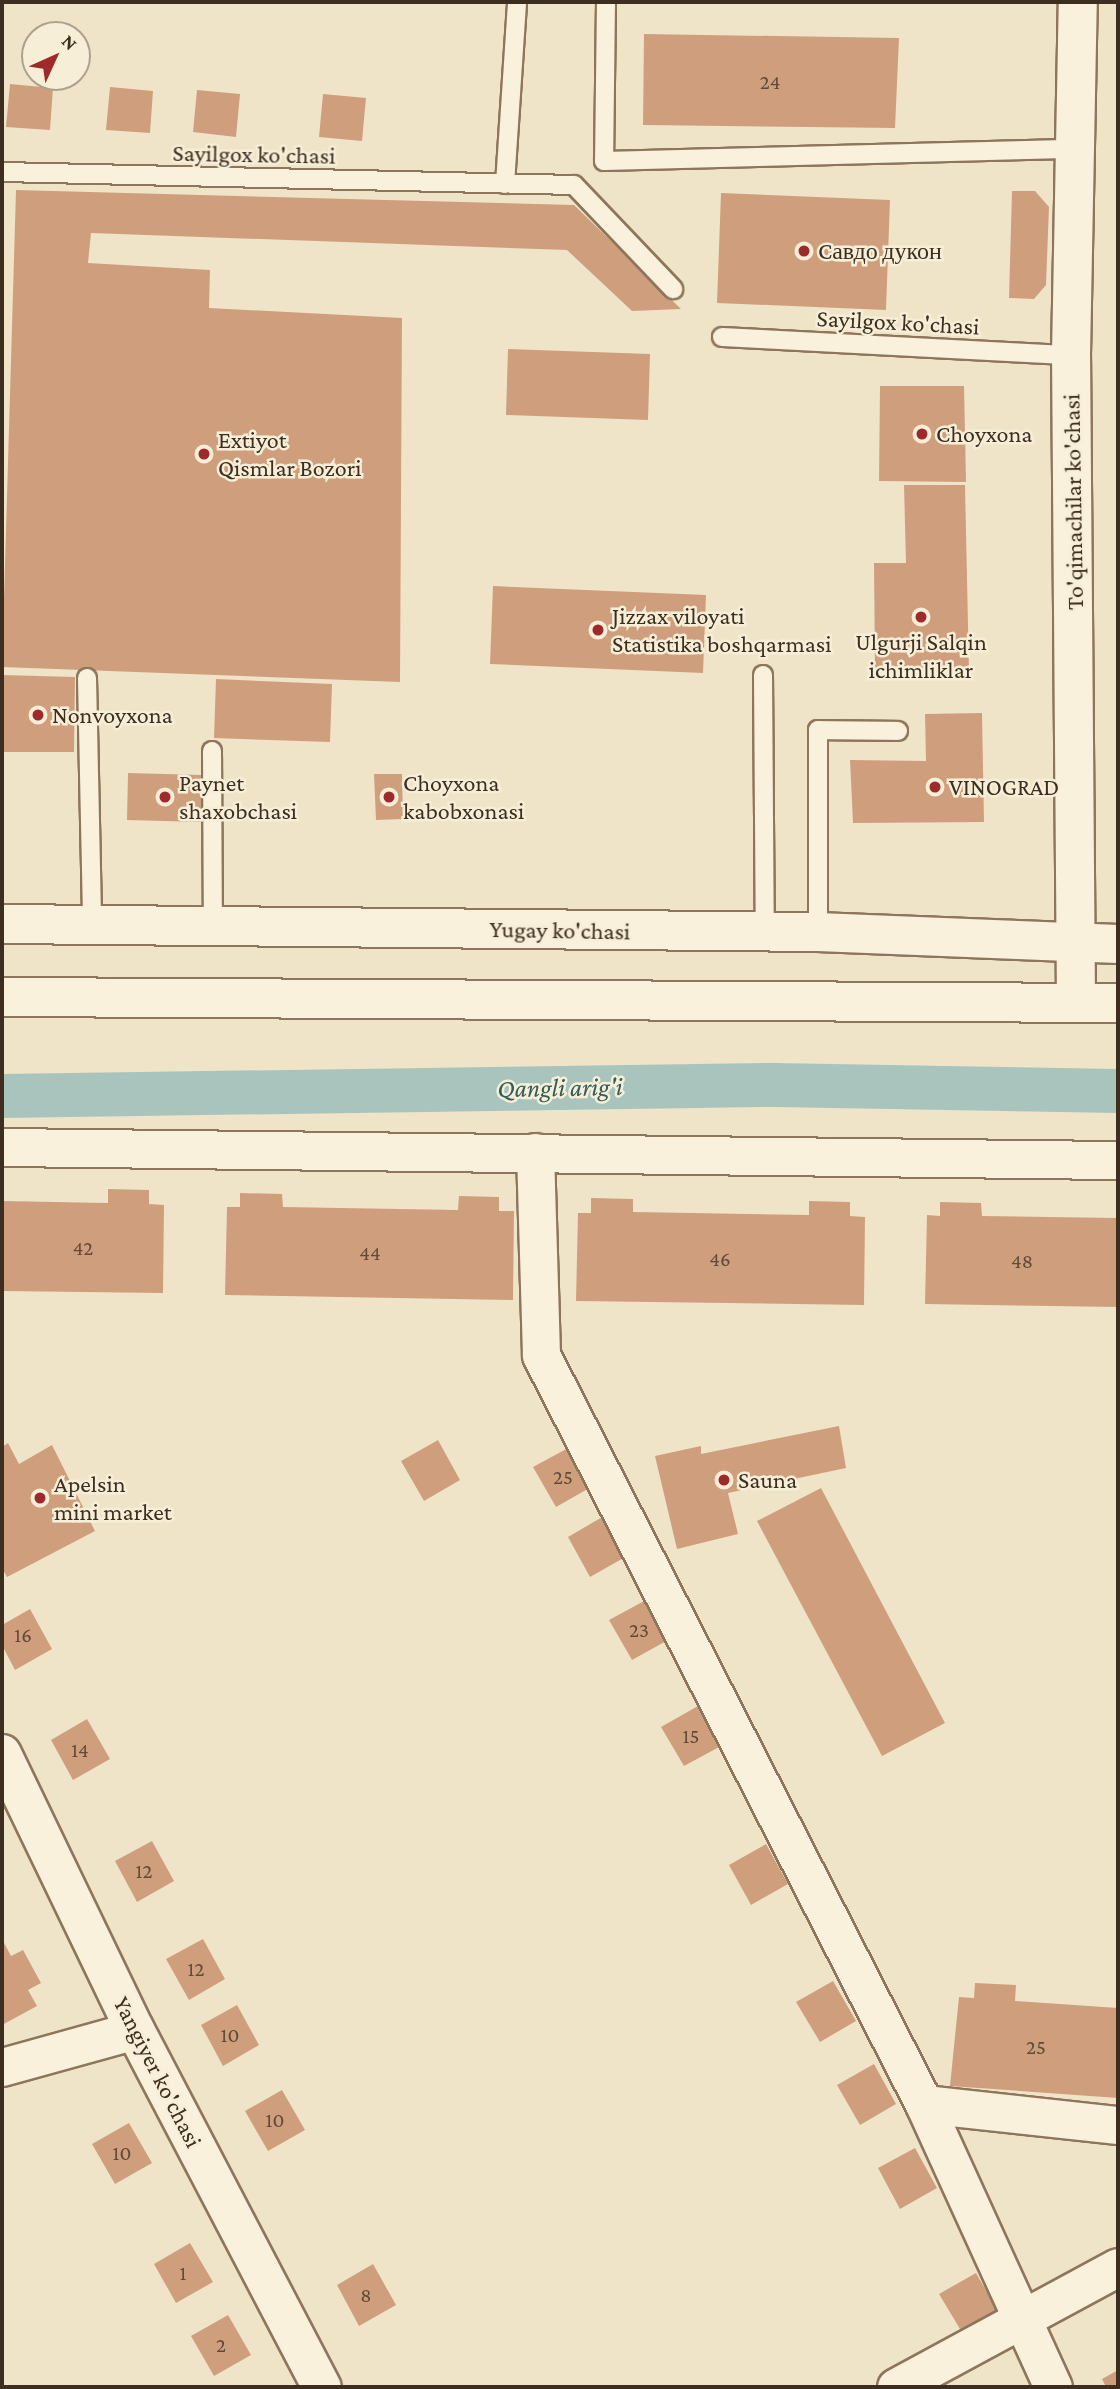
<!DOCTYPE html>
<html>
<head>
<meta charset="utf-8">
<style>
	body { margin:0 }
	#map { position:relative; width:1120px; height:2389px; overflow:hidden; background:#f0e4c8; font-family:"Crimson Pro",serif }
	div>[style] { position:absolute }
	.canal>* { height:44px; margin:-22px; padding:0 22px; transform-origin:22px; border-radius:22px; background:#a9c4bc }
	.building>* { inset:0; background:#cf9f7d }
	.roads { filter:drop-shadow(2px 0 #8d765c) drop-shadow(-2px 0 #8d765c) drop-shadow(0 2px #8d765c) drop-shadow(0 -2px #8d765c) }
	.lane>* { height:18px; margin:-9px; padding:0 9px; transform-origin:9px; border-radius:9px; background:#faf1dc }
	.street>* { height:37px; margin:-18.5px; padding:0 18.5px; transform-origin:18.5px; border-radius:18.5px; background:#faf1dc }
	.secondary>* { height:38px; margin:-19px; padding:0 19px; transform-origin:19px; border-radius:19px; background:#faf1dc }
	.dots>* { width:19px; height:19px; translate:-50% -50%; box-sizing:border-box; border:4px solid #f7eed8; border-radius:50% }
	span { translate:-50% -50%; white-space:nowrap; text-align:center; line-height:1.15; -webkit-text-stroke:5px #f7eed8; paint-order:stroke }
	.number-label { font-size:21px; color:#624a37 }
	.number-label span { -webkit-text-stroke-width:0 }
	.street-label { font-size:24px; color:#3d2e20 }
	.poi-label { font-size:24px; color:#3d2e20 }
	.left { translate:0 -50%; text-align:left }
	.water-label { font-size:26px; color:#2f5d5a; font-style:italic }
	.frame { position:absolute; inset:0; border:4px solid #3d2e20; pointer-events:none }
	.north { position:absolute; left:21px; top:21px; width:70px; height:70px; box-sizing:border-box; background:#f7eed8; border:2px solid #ada18e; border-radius:50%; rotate:45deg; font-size:19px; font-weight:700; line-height:28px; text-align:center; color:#3d2e20 }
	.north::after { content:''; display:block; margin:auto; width:24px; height:32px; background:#9e2a2b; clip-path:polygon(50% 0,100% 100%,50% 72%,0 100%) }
</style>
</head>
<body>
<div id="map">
	<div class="canal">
		<i style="left:2px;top:1096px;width:773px;rotate:-0.82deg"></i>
		<i style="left:775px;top:1085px;width:343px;rotate:1deg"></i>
	</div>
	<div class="building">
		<i style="clip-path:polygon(644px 34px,899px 38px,895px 128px,643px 125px)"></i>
		<i style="clip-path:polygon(10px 84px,53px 88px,50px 130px,6px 127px)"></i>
		<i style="clip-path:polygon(110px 87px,153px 91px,150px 133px,106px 130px)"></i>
		<i style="clip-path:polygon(197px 90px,240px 94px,236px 137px,193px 132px)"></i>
		<i style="clip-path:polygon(323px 94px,366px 98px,362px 141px,319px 137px)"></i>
		<i style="clip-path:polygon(16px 190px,574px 205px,681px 309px,632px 311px,567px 250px,91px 233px,88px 263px,210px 270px,209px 308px,402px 318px,400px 682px,2px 667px)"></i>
		<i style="clip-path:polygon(1012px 191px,1035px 191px,1049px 207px,1046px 285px,1034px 299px,1009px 298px)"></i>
		<i style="clip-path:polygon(721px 193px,890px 200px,886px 310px,717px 303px)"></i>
		<i style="clip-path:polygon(508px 349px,650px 354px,648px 420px,506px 415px)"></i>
		<i style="clip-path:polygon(880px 386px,964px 386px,966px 482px,879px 481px)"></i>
		<i style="clip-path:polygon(904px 485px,965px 485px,969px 671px,875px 671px,874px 563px,906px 563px)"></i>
		<i style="clip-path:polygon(493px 586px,706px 595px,703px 673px,490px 664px)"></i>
		<i style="clip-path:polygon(2px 675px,75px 677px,74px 752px,2px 752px)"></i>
		<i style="clip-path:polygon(216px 679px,332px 684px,330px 742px,214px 738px)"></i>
		<i style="clip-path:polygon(982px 713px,984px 822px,853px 823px,850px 760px,926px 761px,925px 714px)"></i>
		<i style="clip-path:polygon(128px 773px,202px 775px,201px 822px,127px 820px)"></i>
		<i style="clip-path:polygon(374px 774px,402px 774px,403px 819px,376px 820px)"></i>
		<i style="clip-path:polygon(108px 1189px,149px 1190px,149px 1204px,164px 1205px,163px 1293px,2px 1291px,2px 1201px,108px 1203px)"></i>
		<i style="clip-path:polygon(240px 1193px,282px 1194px,283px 1207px,458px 1210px,459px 1196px,499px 1197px,499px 1211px,514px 1211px,513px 1300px,225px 1295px,227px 1207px,240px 1207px)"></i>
		<i style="clip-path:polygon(591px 1198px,633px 1199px,633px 1212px,809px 1215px,809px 1201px,850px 1202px,850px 1216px,865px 1217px,864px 1305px,576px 1301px,578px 1213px,591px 1213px)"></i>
		<i style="clip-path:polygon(940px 1202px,981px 1203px,982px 1216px,1118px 1218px,1118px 1307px,925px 1304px,927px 1215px,940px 1216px)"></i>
		<i style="clip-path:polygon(839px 1426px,846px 1468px,728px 1493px,738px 1534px,677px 1549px,655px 1456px,701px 1446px,701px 1454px)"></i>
		<i style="clip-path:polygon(438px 1440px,460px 1480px,424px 1501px,401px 1461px)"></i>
		<i style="clip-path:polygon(8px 1443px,19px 1464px,52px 1445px,95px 1531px,7px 1577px,2px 1568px,2px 1447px)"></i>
		<i style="clip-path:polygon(570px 1447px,593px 1486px,556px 1507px,533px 1467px)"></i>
		<i style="clip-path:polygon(821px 1488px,945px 1723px,882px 1756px,757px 1521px)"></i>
		<i style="clip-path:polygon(604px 1516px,627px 1556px,590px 1577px,568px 1537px)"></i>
		<i style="clip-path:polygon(646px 1600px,668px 1640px,632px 1660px,609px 1620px)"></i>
		<i style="clip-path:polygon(30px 1609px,52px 1649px,15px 1670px,2px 1645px,2px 1625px)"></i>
		<i style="clip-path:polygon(698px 1706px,721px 1746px,684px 1766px,661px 1727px)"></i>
		<i style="clip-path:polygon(87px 1719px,110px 1759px,73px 1780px,51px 1740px)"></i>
		<i style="clip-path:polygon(152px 1841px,174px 1881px,137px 1902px,115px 1861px)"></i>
		<i style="clip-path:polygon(766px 1844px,788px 1884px,751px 1905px,729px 1865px)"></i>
		<i style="clip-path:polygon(2px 1939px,11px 1956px,23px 1950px,41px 1983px,28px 1990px,37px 2006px,2px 2025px)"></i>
		<i style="clip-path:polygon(203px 1939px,225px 1979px,189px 2000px,166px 1959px)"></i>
		<i style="clip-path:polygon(833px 1981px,856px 2021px,820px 2042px,796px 2002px)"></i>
		<i style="clip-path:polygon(975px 1983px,1016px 1985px,1015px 2001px,1118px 2008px,1118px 2098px,950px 2086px,959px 1997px,974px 1998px)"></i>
		<i style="clip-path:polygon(237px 2005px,259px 2045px,223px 2066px,201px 2025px)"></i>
		<i style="clip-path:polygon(874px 2064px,896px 2104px,860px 2125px,837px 2085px)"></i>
		<i style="clip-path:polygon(282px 2090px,305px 2130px,268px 2151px,245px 2111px)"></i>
		<i style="clip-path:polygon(129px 2123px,152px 2163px,115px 2184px,92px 2144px)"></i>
		<i style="clip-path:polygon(915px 2148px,937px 2188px,900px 2209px,878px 2168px)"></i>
		<i style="clip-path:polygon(190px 2243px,213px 2282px,176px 2303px,154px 2264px)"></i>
		<i style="clip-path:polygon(373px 2264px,396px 2305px,359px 2326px,337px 2285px)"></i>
		<i style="clip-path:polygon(976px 2273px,999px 2313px,963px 2334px,939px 2294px)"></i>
		<i style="clip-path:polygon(228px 2315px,251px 2355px,214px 2376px,191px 2336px)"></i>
		<i style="clip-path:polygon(1118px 2370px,1118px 2387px,1106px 2387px,1102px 2379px)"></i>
	</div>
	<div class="roads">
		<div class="lane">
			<i style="left:606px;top:2px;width:159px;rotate:90.7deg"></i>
			<i style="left:604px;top:161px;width:471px;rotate:-1.5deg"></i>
			<i style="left:2px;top:172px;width:572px;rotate:1.3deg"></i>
			<i style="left:574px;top:185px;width:144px;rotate:46.4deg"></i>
			<i style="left:505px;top:184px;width:182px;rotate:-86.2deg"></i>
			<i style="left:722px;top:337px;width:349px;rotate:3deg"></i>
			<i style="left:763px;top:675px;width:257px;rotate:89.6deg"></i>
			<i style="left:87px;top:678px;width:247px;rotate:88.8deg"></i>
			<i style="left:212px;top:751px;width:174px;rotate:89.7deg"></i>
			<i style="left:818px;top:932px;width:202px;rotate:-90deg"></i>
			<i style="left:818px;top:730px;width:80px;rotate:0.7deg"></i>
		</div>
		<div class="street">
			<i style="left:2px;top:1147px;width:1116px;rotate:0.67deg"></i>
			<i style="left:535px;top:1152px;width:203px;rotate:88.3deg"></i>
			<i style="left:541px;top:1355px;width:841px;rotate:62.92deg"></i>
			<i style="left:924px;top:2104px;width:195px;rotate:6.2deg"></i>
			<i style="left:2px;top:2067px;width:138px;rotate:-15.5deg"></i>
			<i style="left:924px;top:2104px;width:311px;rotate:65.5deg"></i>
			<i style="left:896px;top:2387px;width:252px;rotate:-28.4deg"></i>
		</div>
		<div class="secondary">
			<i style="left:2px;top:924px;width:816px;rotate:0.56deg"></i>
			<i style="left:818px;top:932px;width:300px;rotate:2.3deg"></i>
			<i style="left:2px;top:997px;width:1116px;rotate:0.31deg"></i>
			<i style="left:1076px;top:1001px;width:646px;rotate:-90.44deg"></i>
			<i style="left:1071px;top:355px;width:353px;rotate:-88.9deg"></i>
			<i style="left:2px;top:1754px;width:306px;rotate:64.3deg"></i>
			<i style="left:135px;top:2030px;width:403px;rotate:62.4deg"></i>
		</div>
	</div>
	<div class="dots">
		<i style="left:804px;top:251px;background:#9e2a2b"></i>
		<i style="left:922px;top:434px;background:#9e2a2b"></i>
		<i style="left:204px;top:454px;background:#9e2a2b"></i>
		<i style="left:921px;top:617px;background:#9e2a2b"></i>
		<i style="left:598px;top:630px;background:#9e2a2b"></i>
		<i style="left:38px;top:715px;background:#9e2a2b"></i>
		<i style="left:935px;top:787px;background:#9e2a2b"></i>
		<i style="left:165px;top:797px;background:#9e2a2b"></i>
		<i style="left:389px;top:797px;background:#9e2a2b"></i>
		<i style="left:724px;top:1480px;background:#9e2a2b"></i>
		<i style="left:40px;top:1498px;background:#9e2a2b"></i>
	</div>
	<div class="number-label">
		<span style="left:770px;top:82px">24</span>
		<span style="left:83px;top:1248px">42</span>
		<span style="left:370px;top:1253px">44</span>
		<span style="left:720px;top:1259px">46</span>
		<span style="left:1022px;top:1261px">48</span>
		<span style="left:563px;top:1477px">25</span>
		<span style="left:639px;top:1630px">23</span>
		<span style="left:23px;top:1635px">16</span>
		<span style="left:691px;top:1736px">15</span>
		<span style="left:80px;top:1750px">14</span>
		<span style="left:144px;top:1871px">12</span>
		<span style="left:196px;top:1969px">12</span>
		<span style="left:230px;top:2035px">10</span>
		<span style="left:1036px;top:2047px">25</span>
		<span style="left:275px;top:2120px">10</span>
		<span style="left:122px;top:2153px">10</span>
		<span style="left:183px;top:2273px">1</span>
		<span style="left:366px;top:2295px">8</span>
		<span style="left:221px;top:2345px">2</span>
	</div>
	<div class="street-label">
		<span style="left:254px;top:154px;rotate:1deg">Sayilgox ko'chasi</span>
		<span style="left:898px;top:322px;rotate:3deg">Sayilgox ko'chasi</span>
		<span style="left:1073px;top:502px;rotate:-91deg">To'qimachilar ko'chasi</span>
		<span style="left:560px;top:930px;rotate:1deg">Yugay ko'chasi</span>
		<span style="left:158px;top:2072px;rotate:63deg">Yangiyer ko'chasi</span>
	</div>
	<div class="poi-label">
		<span class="left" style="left:818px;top:251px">Cавдо дукон</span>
		<span class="left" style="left:936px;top:434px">Choyxona</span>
		<span class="left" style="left:218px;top:454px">Extiyot<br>Qismlar Bozori</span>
		<span class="left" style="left:612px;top:630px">Jizzax viloyati<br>Statistika boshqarmasi</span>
		<span style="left:921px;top:656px">Ulgurji Salqin<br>ichimliklar</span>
		<span class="left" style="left:52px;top:715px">Nonvoyxona</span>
		<span class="left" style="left:179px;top:797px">Paynet<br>shaxobchasi</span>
		<span class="left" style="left:403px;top:797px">Choyxona<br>kabobxonasi</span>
		<span class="left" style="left:949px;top:787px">VINOGRAD</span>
		<span class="left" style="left:738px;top:1480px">Sauna</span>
		<span class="left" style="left:54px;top:1498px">Apelsin<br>mini market</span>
	</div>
	<div class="water-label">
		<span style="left:560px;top:1088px;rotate:-1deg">Qangli arig'i</span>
	</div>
	<div class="frame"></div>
	<div class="north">N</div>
</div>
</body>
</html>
